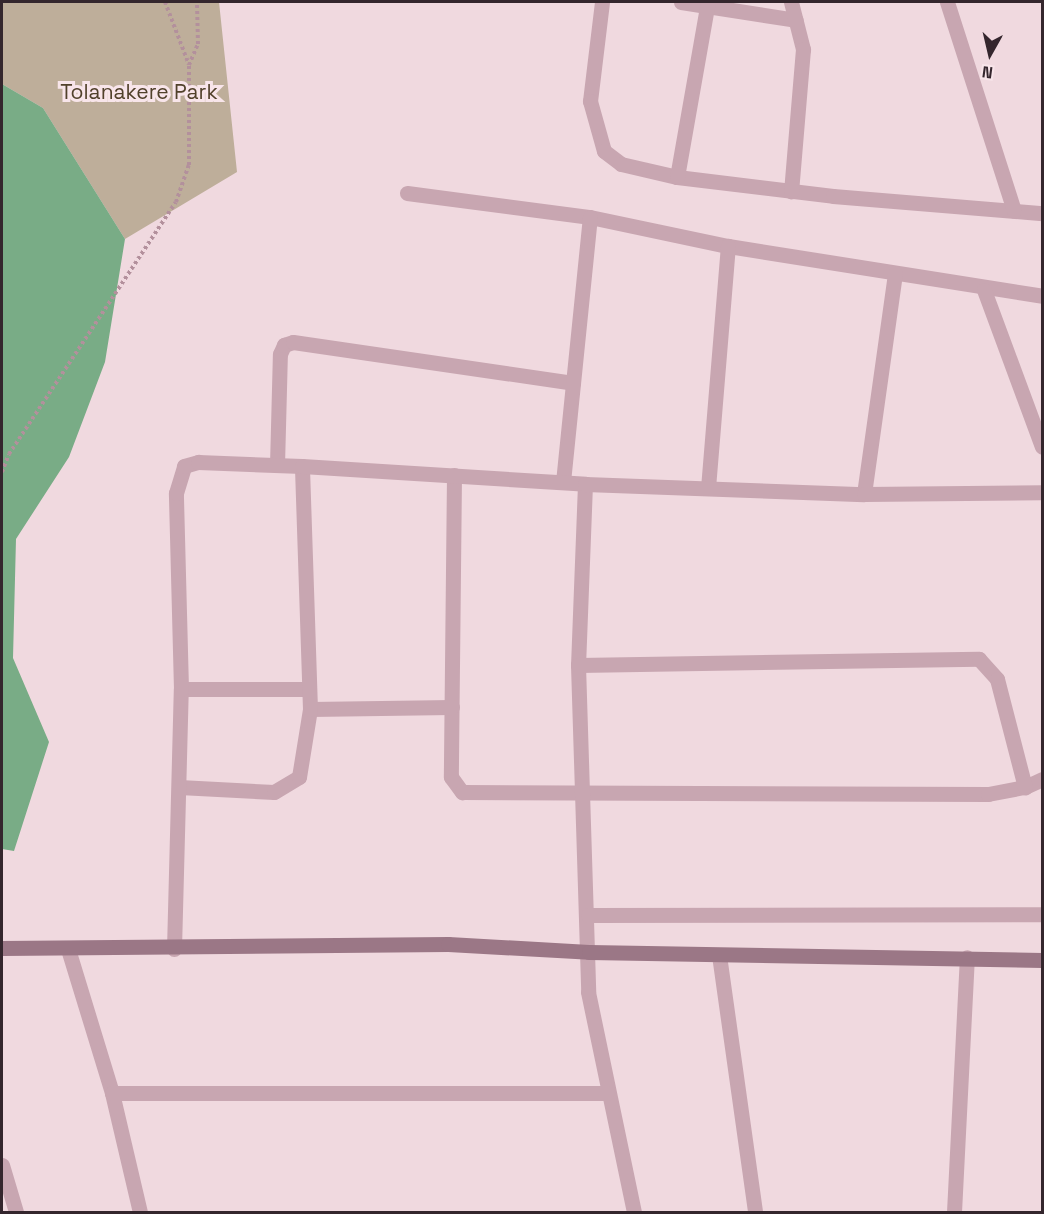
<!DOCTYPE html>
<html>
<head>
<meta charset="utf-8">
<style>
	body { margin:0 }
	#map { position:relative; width:1044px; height:1214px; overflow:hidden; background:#f0d9df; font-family:"Space Grotesk",sans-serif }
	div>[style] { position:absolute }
	.green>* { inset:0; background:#beae9a }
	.water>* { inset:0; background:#79ac86 }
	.path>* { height:4px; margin-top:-2px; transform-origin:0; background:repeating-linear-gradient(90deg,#b3909c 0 3px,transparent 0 6px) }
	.minor>* { height:15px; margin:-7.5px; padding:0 7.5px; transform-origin:7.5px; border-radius:7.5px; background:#c8a6b1 }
	.secondary>* { height:15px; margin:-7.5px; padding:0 7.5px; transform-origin:7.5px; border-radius:7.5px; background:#9b7786 }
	span { translate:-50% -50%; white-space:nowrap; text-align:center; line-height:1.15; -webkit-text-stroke:6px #f8e5ea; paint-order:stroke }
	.park-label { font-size:21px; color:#51412b }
	.frame { position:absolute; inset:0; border:3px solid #34262d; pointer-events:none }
	.north { position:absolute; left:960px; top:24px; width:60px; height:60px; -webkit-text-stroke:4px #f8e5ea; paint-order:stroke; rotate:188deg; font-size:16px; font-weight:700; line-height:24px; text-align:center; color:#34262d }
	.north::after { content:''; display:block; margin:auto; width:21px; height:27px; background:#34262d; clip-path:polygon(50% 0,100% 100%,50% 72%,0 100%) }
</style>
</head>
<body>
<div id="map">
	<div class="green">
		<i style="clip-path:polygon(2px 2px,219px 2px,237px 172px,125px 239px,43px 108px,2px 84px)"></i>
	</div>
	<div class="water">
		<i style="clip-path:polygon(2px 84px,43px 108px,125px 239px,105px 362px,69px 457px,16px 539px,13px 658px,49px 742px,14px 851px,2px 849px)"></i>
	</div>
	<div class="path">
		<i style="left:165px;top:2px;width:67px;rotate:69.1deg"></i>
		<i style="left:2px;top:472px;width:19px;rotate:-69deg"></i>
		<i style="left:9px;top:454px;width:302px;rotate:-56.5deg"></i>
		<i style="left:176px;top:202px;width:39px;rotate:-71deg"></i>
		<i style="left:189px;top:165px;width:100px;rotate:-90deg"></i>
		<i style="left:189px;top:65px;width:23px;rotate:-67deg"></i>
		<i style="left:198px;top:44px;width:42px;rotate:-91.4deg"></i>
	</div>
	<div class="minor">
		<i style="left:602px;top:2px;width:100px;rotate:96.9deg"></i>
		<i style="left:590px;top:101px;width:52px;rotate:74.4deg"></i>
		<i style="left:604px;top:151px;width:21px;rotate:37deg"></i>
		<i style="left:621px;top:164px;width:57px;rotate:13.1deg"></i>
		<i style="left:677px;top:177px;width:157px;rotate:6.9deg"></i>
		<i style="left:833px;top:196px;width:210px;rotate:4.7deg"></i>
		<i style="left:681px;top:2px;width:116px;rotate:8.9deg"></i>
		<i style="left:791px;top:2px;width:49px;rotate:75.7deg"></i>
		<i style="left:803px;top:49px;width:143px;rotate:94.8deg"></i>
		<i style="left:947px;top:2px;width:219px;rotate:72.2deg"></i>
		<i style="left:677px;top:177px;width:174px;rotate:-80deg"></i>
		<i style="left:407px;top:193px;width:185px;rotate:7.5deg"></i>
		<i style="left:590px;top:217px;width:141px;rotate:11.9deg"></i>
		<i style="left:728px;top:246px;width:318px;rotate:9deg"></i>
		<i style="left:984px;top:290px;width:167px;rotate:69.7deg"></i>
		<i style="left:277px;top:465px;width:111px;rotate:-88.5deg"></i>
		<i style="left:280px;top:354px;width:10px;rotate:-66deg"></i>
		<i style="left:284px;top:345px;width:9px;rotate:-18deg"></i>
		<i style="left:293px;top:342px;width:283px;rotate:8.3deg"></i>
		<i style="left:454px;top:475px;width:302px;rotate:90.6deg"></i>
		<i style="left:451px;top:777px;width:19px;rotate:54deg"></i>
		<i style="left:462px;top:792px;width:526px;rotate:0.22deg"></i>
		<i style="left:988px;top:794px;width:38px;rotate:-11deg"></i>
		<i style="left:1025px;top:787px;width:19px;rotate:-25deg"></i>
		<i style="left:563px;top:482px;width:266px;rotate:-84.2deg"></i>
		<i style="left:585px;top:484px;width:181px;rotate:92.2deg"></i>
		<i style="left:578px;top:665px;width:327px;rotate:88.2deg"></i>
		<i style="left:588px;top:992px;width:225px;rotate:78.2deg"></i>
		<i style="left:708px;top:488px;width:243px;rotate:-85.3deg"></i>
		<i style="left:864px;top:494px;width:223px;rotate:-82deg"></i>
		<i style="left:578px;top:665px;width:401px;rotate:-0.9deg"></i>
		<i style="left:979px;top:659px;width:27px;rotate:48deg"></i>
		<i style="left:997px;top:679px;width:112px;rotate:75.5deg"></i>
		<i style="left:181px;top:689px;width:128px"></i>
		<i style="left:310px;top:709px;width:142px;rotate:-0.8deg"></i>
		<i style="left:179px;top:787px;width:95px;rotate:3deg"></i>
		<i style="left:274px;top:792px;width:29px;rotate:-31deg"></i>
		<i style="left:299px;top:777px;width:69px;rotate:-80.8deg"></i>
		<i style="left:310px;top:709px;width:243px;rotate:-91.9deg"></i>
		<i style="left:588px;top:915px;width:454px;rotate:-0.1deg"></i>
		<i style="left:68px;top:949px;width:151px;rotate:73deg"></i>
		<i style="left:112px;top:1093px;width:122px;rotate:76.8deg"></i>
		<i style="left:174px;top:949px;width:260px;rotate:-88.5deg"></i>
		<i style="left:181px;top:689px;width:196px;rotate:-91.5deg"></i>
		<i style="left:176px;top:493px;width:28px;rotate:-73deg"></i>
		<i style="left:184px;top:466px;width:15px;rotate:-16deg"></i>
		<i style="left:198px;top:462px;width:104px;rotate:2.2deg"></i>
		<i style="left:302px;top:466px;width:284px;rotate:3.6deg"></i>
		<i style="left:585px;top:484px;width:279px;rotate:2.1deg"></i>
		<i style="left:864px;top:494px;width:178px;rotate:-0.6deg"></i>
		<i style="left:719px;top:955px;width:260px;rotate:82deg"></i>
		<i style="left:112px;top:1093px;width:495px"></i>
		<i style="left:2px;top:1165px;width:49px;rotate:73.4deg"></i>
		<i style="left:954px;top:1212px;width:255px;rotate:-87.1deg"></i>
	</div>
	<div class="secondary">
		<i style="left:2px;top:948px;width:446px;rotate:-0.5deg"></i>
		<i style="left:448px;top:944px;width:141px;rotate:3.2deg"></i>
		<i style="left:589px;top:952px;width:453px;rotate:1deg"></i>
	</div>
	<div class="park-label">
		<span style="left:139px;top:92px">Tolanakere Park</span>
	</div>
	<div class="frame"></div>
	<div class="north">N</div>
</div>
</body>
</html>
